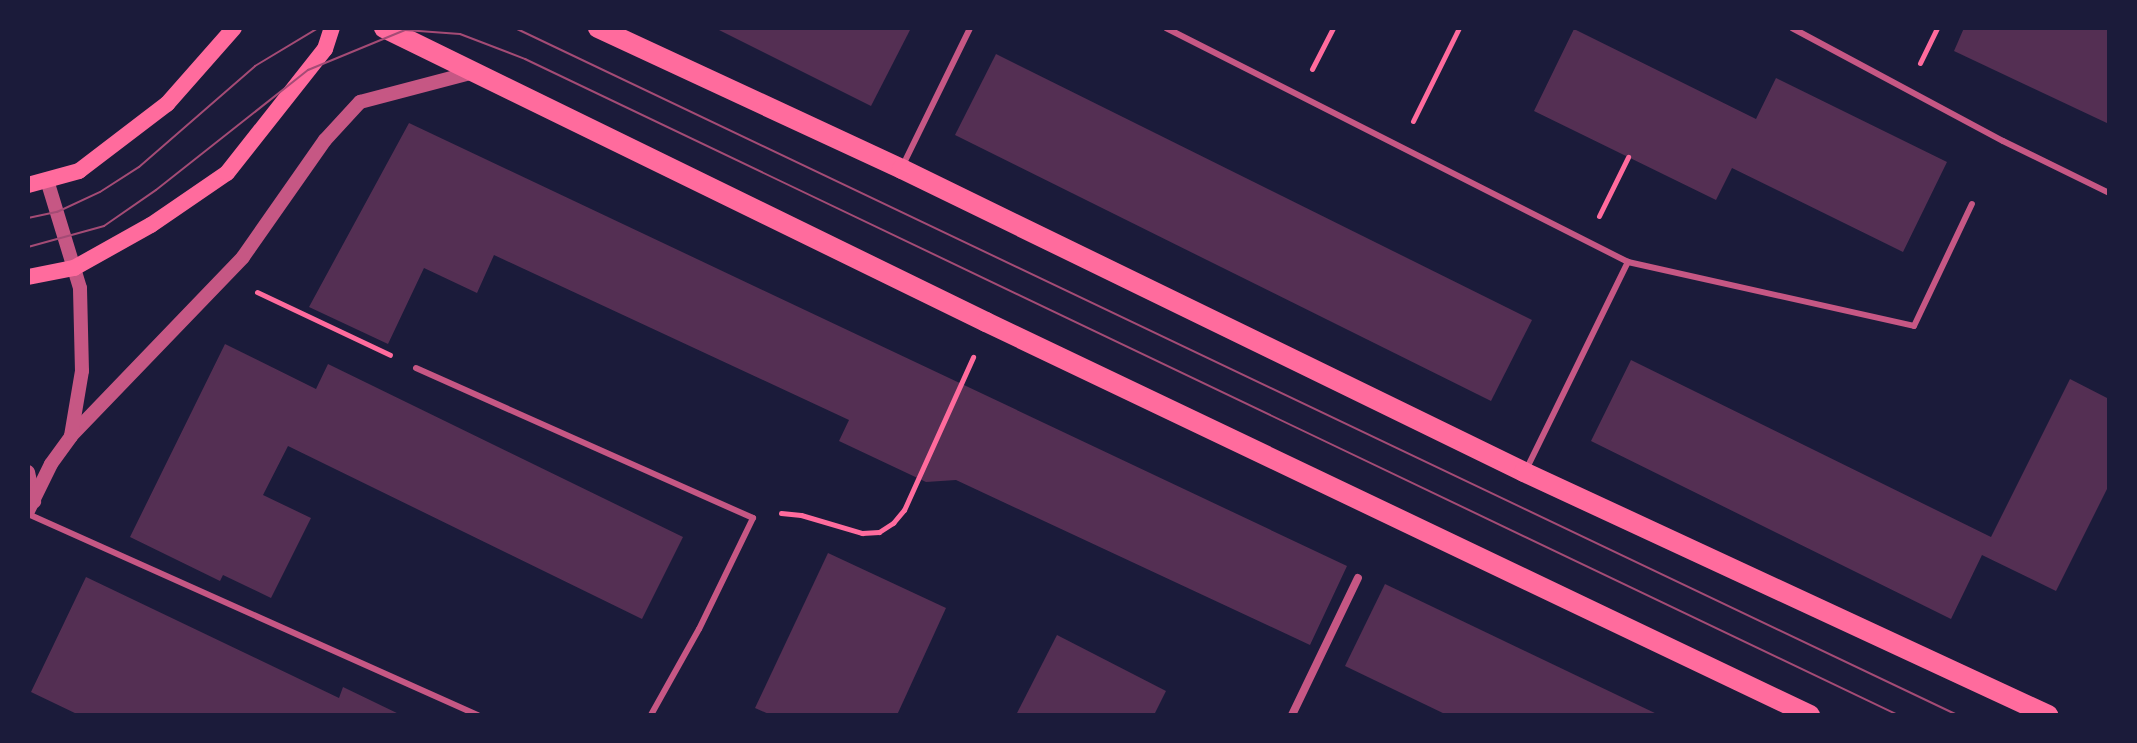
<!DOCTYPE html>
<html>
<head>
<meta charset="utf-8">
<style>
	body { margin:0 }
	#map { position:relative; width:2137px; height:743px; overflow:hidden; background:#1b1b3a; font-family:Quicksand,sans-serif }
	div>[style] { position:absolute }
	.building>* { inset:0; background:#542f53 }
	.path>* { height:5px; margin:-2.5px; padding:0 2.5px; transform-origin:2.5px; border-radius:2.5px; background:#ff6b9d }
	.service>* { height:6px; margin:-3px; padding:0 3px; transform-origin:3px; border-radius:3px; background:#c65784 }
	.minor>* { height:8px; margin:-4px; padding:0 4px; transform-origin:4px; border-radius:4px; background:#c65784 }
	.tertiary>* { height:14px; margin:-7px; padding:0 7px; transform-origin:7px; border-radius:7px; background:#c65784 }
	.secondary>* { height:16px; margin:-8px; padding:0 8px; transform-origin:8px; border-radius:8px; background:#ff6b9d }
	.primary>* { height:20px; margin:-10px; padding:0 10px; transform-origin:10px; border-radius:10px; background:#ff6b9d }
	.tram>* { height:2px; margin:-1px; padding:0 1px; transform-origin:1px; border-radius:1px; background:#a44b75 }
	span { translate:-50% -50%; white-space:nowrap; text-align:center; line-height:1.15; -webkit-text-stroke:8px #1b1b3a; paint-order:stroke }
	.frame { position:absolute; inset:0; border:30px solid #1b1b3a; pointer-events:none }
</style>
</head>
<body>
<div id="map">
	<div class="building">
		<i style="clip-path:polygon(715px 28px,911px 28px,871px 106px)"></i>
		<i style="clip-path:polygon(1964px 28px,2109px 28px,2109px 124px,1954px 51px)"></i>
		<i style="clip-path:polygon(1574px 29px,1756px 119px,1776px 78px,1947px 162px,1903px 252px,1732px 168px,1716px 200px,1534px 111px)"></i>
		<i style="clip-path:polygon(996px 54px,1532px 320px,1491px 401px,955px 135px)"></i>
		<i style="clip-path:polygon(409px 123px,1347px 566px,1310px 645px,956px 480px,926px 482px,839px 441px,849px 420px,494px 255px,477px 293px,424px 268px,388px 344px,309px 307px)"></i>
		<i style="clip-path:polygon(225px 344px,316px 389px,328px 364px,683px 537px,642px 619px,288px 446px,263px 495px,311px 518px,271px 598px,223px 575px,220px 581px,130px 537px)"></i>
		<i style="clip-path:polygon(1631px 360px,1991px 537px,2070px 379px,2109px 399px,2109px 485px,2056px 591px,1982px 555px,1951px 619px,1591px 441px)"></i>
		<i style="clip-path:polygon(828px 553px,946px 608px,897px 715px,771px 715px,755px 708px)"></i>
		<i style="clip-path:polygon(86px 577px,339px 698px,343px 687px,401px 715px,79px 715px,31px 692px)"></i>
		<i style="clip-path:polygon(1385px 584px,1659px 715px,1447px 715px,1345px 666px)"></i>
		<i style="clip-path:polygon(1057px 635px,1166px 691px,1154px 715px,1016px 715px)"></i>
	</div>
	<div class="path">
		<i style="left:1920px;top:63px;width:39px;rotate:-64deg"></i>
		<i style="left:1312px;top:69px;width:46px;rotate:-62.9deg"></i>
		<i style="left:1413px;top:121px;width:104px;rotate:-63.7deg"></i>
		<i style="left:1599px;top:216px;width:66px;rotate:-63.8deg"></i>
		<i style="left:257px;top:292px;width:147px;rotate:25.3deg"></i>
		<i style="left:781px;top:513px;width:20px;rotate:6deg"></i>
		<i style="left:801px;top:515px;width:64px;rotate:16.4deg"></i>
		<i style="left:862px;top:533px;width:17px;rotate:-3deg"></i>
		<i style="left:879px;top:532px;width:17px;rotate:-33deg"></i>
		<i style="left:893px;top:523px;width:17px;rotate:-50deg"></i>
		<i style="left:904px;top:510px;width:168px;rotate:-65.7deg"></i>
	</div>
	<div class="service">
		<i style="left:1166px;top:28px;width:518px;rotate:26.86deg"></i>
		<i style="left:1792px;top:28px;width:239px;rotate:28.2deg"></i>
		<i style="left:2003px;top:141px;width:118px;rotate:26.1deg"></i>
		<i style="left:903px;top:165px;width:153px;rotate:-63.9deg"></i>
		<i style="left:416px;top:368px;width:369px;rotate:24deg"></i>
		<i style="left:753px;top:518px;width:123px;rotate:115.9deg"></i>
		<i style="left:699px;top:629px;width:98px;rotate:119.2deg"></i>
		<i style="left:1526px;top:470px;width:232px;rotate:-63.9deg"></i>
		<i style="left:1628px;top:262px;width:293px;rotate:12.6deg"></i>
		<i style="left:1914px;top:326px;width:135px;rotate:-64.6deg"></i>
		<i style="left:28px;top:514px;width:493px;rotate:24.1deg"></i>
	</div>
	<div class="minor">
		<i style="left:1292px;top:715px;width:152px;rotate:-64.3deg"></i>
	</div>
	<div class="tertiary">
		<i style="left:71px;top:436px;width:248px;rotate:-46.1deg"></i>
		<i style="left:243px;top:257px;width:143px;rotate:-55deg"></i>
		<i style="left:325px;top:140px;width:52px;rotate:-47.4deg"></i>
		<i style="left:360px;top:102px;width:118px;rotate:-14.7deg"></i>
		<i style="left:28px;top:472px;width:30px;rotate:78deg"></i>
		<i style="left:28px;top:511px;width:52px;rotate:-63.9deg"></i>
		<i style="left:51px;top:464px;width:34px;rotate:-54deg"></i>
		<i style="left:71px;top:436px;width:66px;rotate:-80.4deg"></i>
		<i style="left:82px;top:371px;width:83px;rotate:-91.4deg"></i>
		<i style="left:80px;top:288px;width:113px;rotate:-107deg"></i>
	</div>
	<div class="secondary">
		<i style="left:28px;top:185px;width:53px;rotate:-15.4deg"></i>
		<i style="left:79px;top:171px;width:111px;rotate:-37.3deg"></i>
		<i style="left:167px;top:104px;width:101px;rotate:-48.6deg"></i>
		<i style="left:28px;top:277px;width:47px;rotate:-11.1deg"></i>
		<i style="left:74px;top:268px;width:88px;rotate:-29.2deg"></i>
		<i style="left:151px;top:225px;width:92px;rotate:-34.4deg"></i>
		<i style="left:227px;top:173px;width:158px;rotate:-51.7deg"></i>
		<i style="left:325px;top:49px;width:22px;rotate:-72deg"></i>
	</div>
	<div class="primary">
		<i style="left:384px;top:28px;width:670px;rotate:26.03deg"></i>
		<i style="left:986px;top:322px;width:913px;rotate:25.5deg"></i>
		<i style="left:598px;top:28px;width:335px;rotate:24.9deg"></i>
		<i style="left:902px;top:169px;width:692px;rotate:25.97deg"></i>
		<i style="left:1524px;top:472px;width:578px;rotate:24.88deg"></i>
	</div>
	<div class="tram">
		<i style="left:515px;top:28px;width:1597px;rotate:25.47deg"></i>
		<i style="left:28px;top:218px;width:30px;rotate:-12deg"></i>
		<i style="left:57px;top:212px;width:47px;rotate:-24.9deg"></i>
		<i style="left:100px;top:192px;width:46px;rotate:-32.7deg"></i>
		<i style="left:139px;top:167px;width:154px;rotate:-41deg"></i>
		<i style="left:255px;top:66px;width:74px;rotate:-31.1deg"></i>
		<i style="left:28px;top:247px;width:79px;rotate:-15.4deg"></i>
		<i style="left:104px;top:226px;width:63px;rotate:-34.7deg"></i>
		<i style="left:156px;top:190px;width:194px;rotate:-38.3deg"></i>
		<i style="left:308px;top:70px;width:105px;rotate:-22.4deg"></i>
		<i style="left:405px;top:30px;width:55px;rotate:4.2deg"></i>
		<i style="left:460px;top:34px;width:70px;rotate:21deg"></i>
		<i style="left:525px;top:59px;width:1522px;rotate:25.54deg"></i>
	</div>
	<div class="frame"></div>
</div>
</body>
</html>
